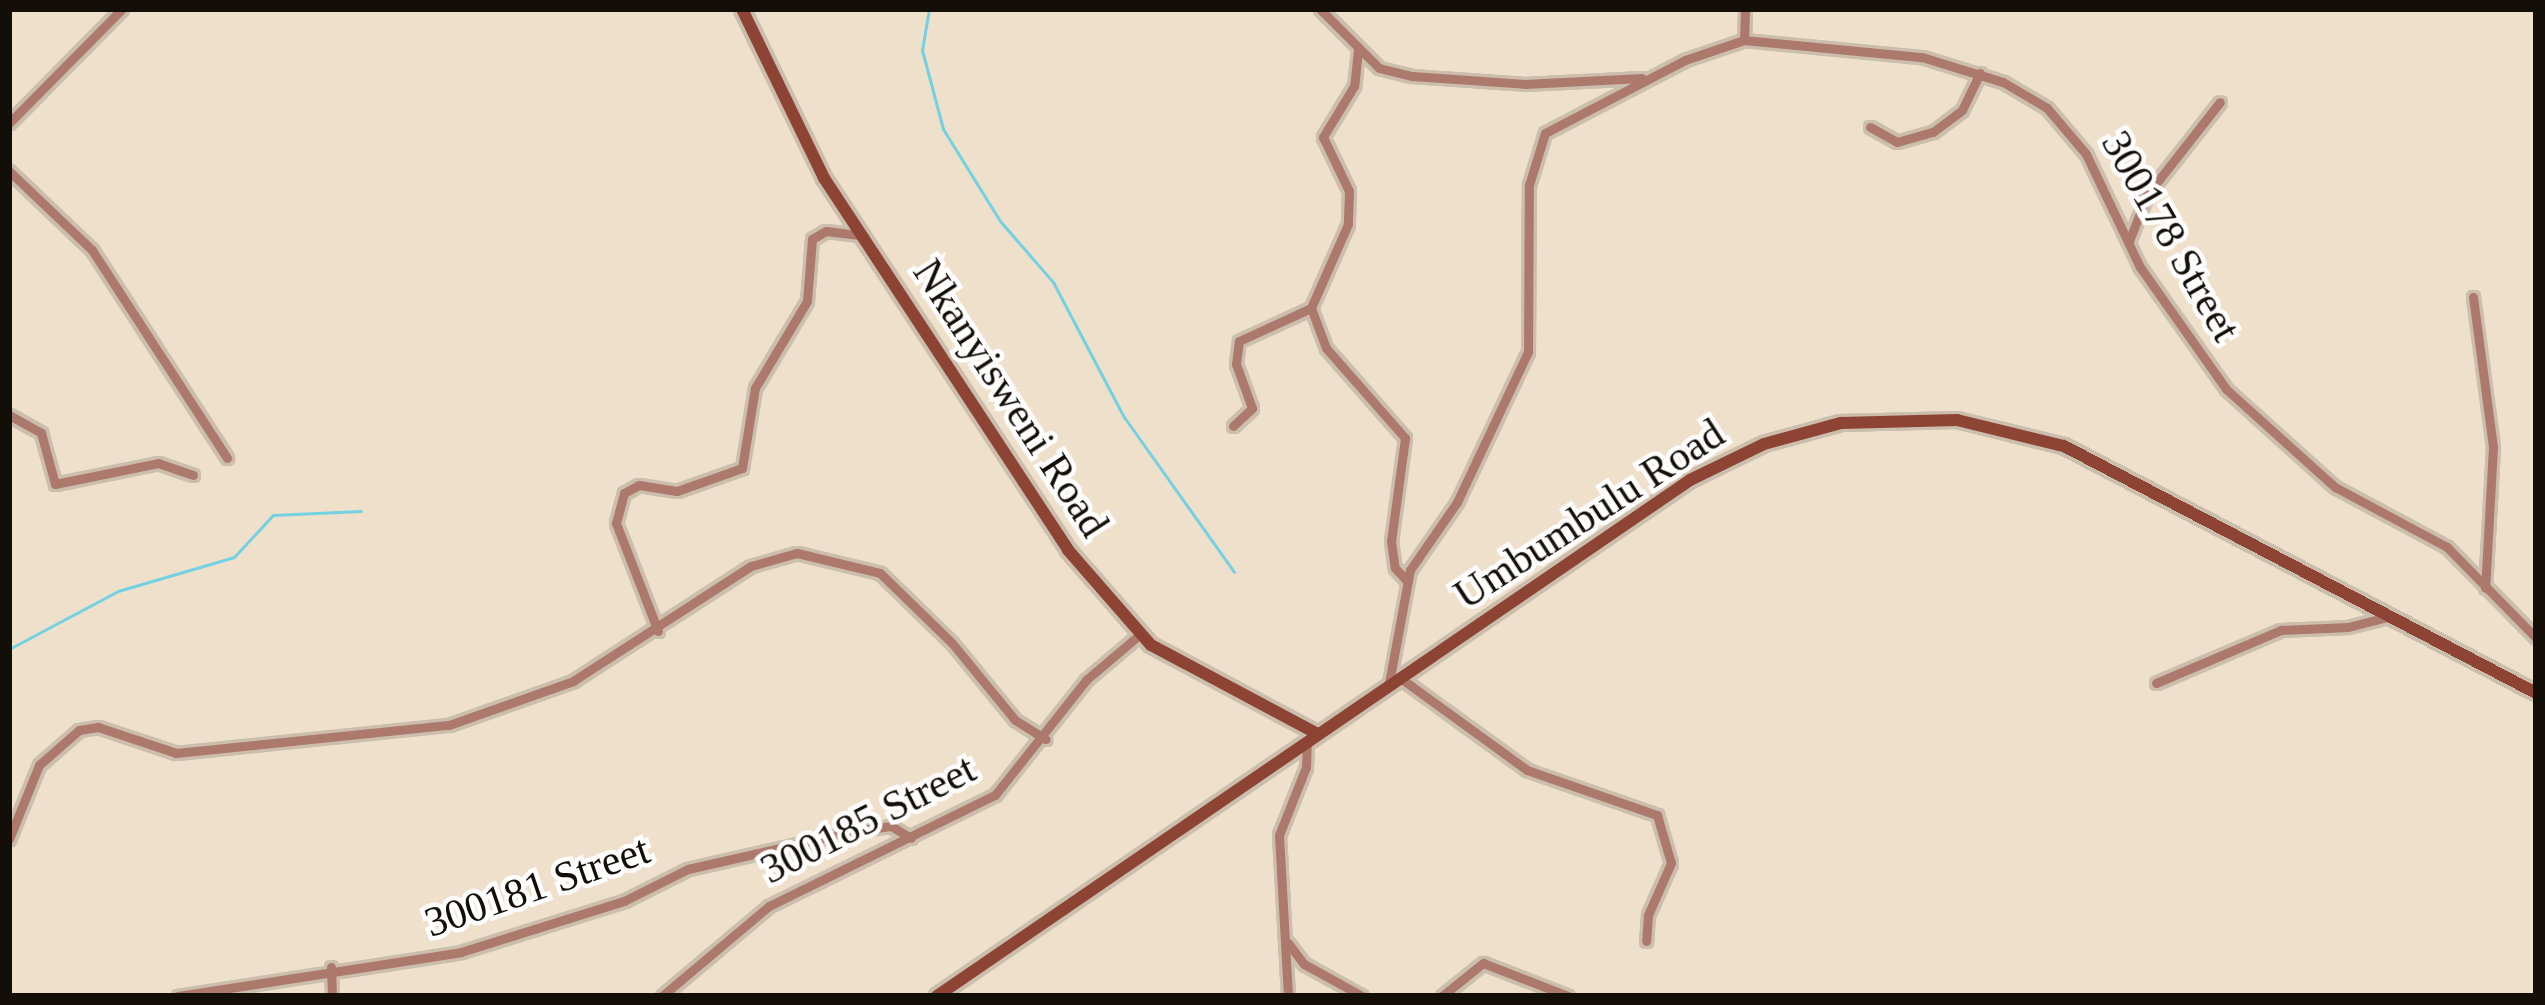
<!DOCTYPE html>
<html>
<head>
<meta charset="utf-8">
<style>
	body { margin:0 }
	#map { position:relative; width:2545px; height:1005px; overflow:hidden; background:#efe0cc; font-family:"Times New Roman",serif }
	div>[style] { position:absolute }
	.stream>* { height:3px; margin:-1.5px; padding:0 1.5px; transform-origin:1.5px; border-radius:1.5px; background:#74d1e1 }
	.roads { filter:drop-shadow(3px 0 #ccbead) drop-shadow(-3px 0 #ccbead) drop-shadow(0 3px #ccbead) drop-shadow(0 -3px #ccbead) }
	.street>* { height:9px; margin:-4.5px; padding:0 4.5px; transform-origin:4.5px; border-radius:4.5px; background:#ad796d }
	.secondary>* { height:12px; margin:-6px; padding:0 6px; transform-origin:6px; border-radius:6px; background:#8d4434 }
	span { translate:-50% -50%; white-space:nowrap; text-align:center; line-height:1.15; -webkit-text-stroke:9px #fff; paint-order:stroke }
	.street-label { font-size:42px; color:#130e08 }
	.frame { position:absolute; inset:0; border:12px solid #130e08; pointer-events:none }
</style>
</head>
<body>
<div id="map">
	<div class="stream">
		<i style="left:929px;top:9px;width:42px;rotate:99.7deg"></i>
		<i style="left:922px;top:50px;width:82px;rotate:75.1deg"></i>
		<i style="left:943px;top:129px;width:108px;rotate:58.2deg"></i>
		<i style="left:1000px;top:221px;width:81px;rotate:49deg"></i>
		<i style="left:1053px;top:282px;width:153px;rotate:62.3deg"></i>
		<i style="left:1124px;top:417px;width:190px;rotate:54.6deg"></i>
		<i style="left:9px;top:649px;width:123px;rotate:-28deg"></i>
		<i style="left:118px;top:591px;width:121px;rotate:-16.3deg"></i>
		<i style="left:234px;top:557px;width:57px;rotate:-47.1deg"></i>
		<i style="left:273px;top:515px;width:88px;rotate:-2.6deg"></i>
	</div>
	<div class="roads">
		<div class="street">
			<i style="left:1320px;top:9px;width:83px;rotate:45deg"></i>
			<i style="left:1379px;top:68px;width:34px;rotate:14deg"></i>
			<i style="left:1412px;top:76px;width:113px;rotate:4deg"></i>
			<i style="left:1525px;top:84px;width:117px;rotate:-2.9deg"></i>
			<i style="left:1744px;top:40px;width:31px;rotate:-88deg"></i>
			<i style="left:1358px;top:50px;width:36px;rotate:96deg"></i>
			<i style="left:1354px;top:86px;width:60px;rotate:121.3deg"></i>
			<i style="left:1323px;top:137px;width:60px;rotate:64.3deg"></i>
			<i style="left:1349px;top:191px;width:33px;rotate:92deg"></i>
			<i style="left:1348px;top:224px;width:92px;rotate:113.8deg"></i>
			<i style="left:1311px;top:308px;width:43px;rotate:69.4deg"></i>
			<i style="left:1326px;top:348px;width:120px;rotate:48.7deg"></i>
			<i style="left:1405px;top:438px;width:104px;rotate:97.7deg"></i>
			<i style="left:1391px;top:541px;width:27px;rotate:82deg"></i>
			<i style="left:1395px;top:568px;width:18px;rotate:47deg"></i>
			<i style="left:9px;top:123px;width:161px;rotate:-45.3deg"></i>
			<i style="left:1870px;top:127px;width:31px;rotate:29deg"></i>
			<i style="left:1897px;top:142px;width:37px;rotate:-16deg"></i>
			<i style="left:1933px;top:132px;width:36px;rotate:-37deg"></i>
			<i style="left:1962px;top:110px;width:41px;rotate:-64.1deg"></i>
			<i style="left:9px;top:171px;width:115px;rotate:43.6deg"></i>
			<i style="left:92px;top:250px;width:248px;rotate:57deg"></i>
			<i style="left:2129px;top:241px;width:49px;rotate:-68.6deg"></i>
			<i style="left:2147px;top:195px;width:118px;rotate:-51.9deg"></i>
			<i style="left:2473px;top:297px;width:151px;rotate:82.4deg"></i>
			<i style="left:2493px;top:447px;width:141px;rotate:93.2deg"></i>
			<i style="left:9px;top:415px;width:37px;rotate:29deg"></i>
			<i style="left:41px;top:433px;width:53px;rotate:74.6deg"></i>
			<i style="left:55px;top:484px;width:105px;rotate:-11.5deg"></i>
			<i style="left:158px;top:463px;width:37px;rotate:19deg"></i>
			<i style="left:1233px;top:426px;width:26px;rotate:-43deg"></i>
			<i style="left:1252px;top:408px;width:47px;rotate:-110deg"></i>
			<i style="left:1236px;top:364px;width:23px;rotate:-83deg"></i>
			<i style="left:1239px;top:341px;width:79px;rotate:-24.6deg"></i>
			<i style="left:658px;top:631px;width:116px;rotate:-111.3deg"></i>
			<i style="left:616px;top:523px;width:31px;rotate:-75deg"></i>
			<i style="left:624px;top:493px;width:17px;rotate:-28deg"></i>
			<i style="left:639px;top:485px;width:38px;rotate:9deg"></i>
			<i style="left:677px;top:491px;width:69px;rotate:-19.5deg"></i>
			<i style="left:742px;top:468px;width:81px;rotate:-80.8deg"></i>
			<i style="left:755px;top:388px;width:101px;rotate:-59.1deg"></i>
			<i style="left:807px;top:301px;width:62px;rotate:-85.4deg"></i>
			<i style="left:812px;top:239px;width:16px;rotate:-30deg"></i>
			<i style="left:826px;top:231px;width:38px;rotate:7deg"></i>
			<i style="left:1399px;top:677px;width:158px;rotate:36deg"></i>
			<i style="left:1527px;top:770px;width:138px;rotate:19.1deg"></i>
			<i style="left:1657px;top:815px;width:50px;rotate:73.7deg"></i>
			<i style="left:1671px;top:863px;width:57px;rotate:113.9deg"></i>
			<i style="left:1648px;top:915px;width:26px;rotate:94deg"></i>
			<i style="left:1389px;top:683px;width:115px;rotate:-79.5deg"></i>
			<i style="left:1410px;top:570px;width:83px;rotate:-55.3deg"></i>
			<i style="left:1457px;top:502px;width:166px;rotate:-64.7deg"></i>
			<i style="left:1528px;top:352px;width:167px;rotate:-89.7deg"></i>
			<i style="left:1529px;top:185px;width:54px;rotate:-72.9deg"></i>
			<i style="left:1545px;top:133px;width:158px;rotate:-27.5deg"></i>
			<i style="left:1685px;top:60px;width:62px;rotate:-18.7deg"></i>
			<i style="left:1744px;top:40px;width:179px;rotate:5.5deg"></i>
			<i style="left:1922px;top:57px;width:85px;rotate:17.2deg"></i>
			<i style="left:2003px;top:82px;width:51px;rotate:30.6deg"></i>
			<i style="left:2047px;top:108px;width:60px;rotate:49.7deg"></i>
			<i style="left:2086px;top:154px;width:125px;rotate:64.5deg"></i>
			<i style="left:2140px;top:267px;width:149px;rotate:54.8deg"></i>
			<i style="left:2226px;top:389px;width:147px;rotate:42deg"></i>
			<i style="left:2335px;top:487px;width:127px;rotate:28.2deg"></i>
			<i style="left:2447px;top:547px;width:127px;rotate:45.6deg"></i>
			<i style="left:2156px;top:683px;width:136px;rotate:-23deg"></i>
			<i style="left:2281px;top:630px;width:67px;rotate:-2.6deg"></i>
			<i style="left:2348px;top:627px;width:44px;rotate:-14.3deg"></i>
			<i style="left:9px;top:839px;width:80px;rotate:-67.9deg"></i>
			<i style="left:39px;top:765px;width:53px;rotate:-41.2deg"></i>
			<i style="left:79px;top:730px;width:19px;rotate:-9deg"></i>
			<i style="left:98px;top:727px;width:82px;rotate:18.4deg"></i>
			<i style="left:176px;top:753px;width:274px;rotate:-5.9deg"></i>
			<i style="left:449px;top:725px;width:132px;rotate:-19.5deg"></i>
			<i style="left:573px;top:681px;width:212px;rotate:-32.9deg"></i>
			<i style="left:751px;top:566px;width:48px;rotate:-15.8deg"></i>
			<i style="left:797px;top:553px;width:85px;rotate:13.5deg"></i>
			<i style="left:880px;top:573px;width:100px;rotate:44.2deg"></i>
			<i style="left:952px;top:643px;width:99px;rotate:50.7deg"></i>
			<i style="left:1015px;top:720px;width:36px;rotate:32deg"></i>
			<i style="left:1288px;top:943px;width:26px;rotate:53deg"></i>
			<i style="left:1304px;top:964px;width:66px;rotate:28.9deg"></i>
			<i style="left:331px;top:967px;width:29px;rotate:88deg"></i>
			<i style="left:178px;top:996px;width:286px;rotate:-8.8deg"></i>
			<i style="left:461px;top:952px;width:171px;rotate:-17.4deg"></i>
			<i style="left:624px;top:901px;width:72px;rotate:-26.6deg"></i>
			<i style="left:688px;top:869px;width:175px;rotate:-12.8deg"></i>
			<i style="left:859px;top:830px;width:32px;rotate:-7deg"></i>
			<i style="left:891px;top:826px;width:23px;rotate:31deg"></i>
			<i style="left:662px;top:996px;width:140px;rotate:-40.1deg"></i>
			<i style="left:769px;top:906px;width:252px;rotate:-26.2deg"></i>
			<i style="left:995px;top:795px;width:147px;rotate:-51.6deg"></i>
			<i style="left:1086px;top:680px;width:70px;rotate:-40.3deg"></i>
			<i style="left:1288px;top:996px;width:161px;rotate:-93.2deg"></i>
			<i style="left:1279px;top:835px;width:73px;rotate:-68.3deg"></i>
			<i style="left:1306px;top:767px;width:25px;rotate:-88deg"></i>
			<i style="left:1442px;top:996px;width:53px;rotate:-38.8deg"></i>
			<i style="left:1483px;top:963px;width:91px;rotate:21.2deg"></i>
		</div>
		<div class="secondary">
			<i style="left:742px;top:9px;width:188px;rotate:64.1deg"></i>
			<i style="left:824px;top:178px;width:445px;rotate:56.7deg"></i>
			<i style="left:1068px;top:550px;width:126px;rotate:48.9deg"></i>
			<i style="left:1151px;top:645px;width:189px;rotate:28.1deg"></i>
			<i style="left:937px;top:996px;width:913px;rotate:-34.42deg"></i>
			<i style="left:1690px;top:480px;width:82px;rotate:-25.9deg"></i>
			<i style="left:1764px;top:444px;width:80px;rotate:-15.3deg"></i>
			<i style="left:1841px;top:423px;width:116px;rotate:-1.5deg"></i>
			<i style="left:1957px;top:420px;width:110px;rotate:13.7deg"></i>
			<i style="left:2064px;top:446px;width:533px;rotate:27.62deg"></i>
		</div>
	</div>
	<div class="street-label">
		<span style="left:2171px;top:236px;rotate:60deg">300178 Street</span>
		<span style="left:1011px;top:398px;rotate:57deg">Nkanyisweni Road</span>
		<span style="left:1589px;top:514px;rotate:-33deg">Umbumbulu Road</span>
		<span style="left:868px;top:819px;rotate:-27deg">300185 Street</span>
		<span style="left:537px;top:886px;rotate:-19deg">300181 Street</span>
	</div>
	<div class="frame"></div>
</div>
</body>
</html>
